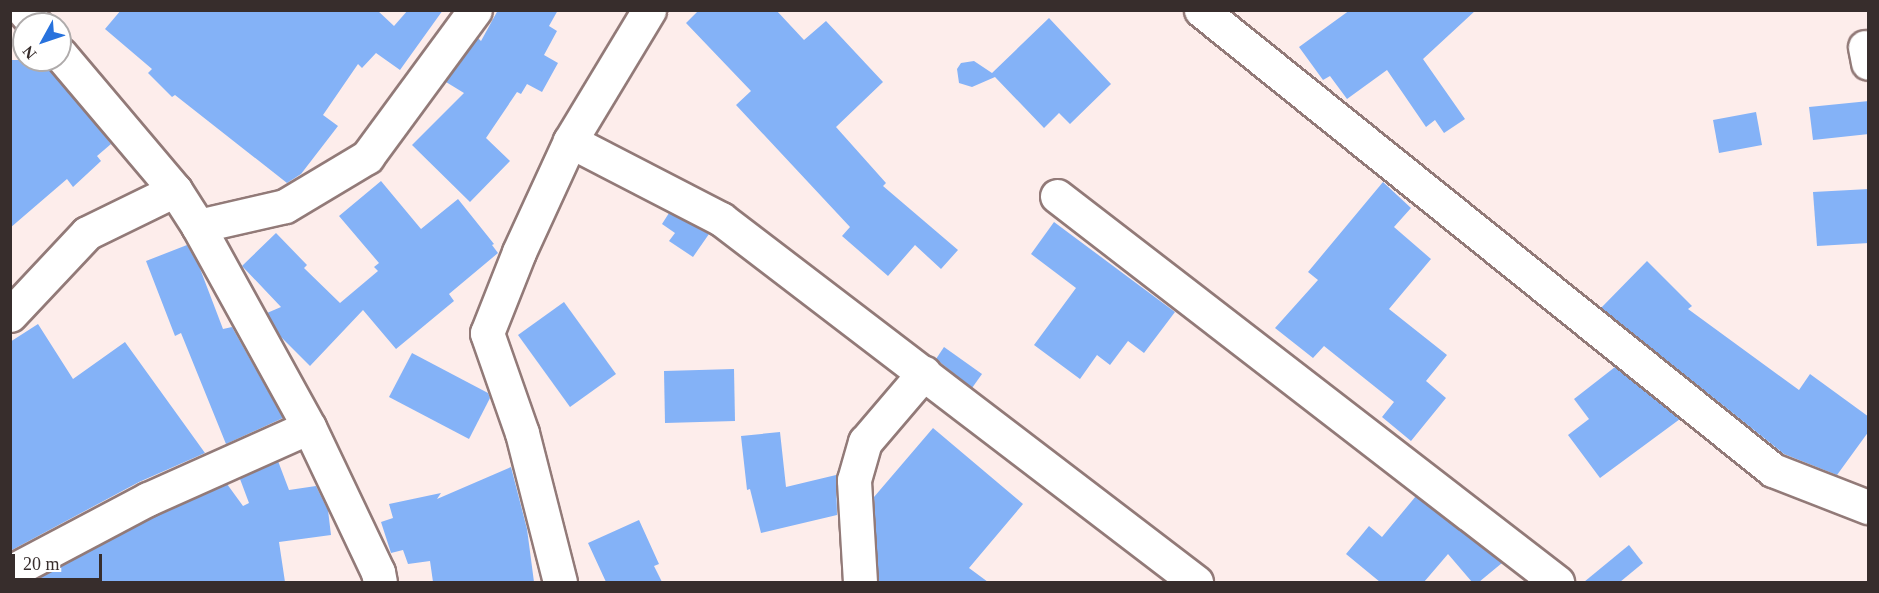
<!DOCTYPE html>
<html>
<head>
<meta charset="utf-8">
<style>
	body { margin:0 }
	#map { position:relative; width:1879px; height:593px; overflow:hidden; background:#fdedeb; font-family:Georgia,serif }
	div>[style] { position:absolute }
	.building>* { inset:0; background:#84b2f7 }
	.roads { filter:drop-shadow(2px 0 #927a78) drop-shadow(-2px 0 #927a78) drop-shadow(0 2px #927a78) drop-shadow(0 -2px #927a78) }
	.minor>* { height:33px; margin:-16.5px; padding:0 16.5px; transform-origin:16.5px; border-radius:16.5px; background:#fff }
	span { translate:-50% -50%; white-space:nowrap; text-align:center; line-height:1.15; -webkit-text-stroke:4.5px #fff; paint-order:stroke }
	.frame { position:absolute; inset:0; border:12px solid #372d2c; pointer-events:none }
	.north { position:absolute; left:12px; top:12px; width:60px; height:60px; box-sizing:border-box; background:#fff; border:2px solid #afabab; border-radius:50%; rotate:230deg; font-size:16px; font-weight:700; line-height:24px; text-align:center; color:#372d2c }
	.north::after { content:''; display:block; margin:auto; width:21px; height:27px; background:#2872dd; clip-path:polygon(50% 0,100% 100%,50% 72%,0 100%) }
	.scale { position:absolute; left:12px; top:554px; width:90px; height:27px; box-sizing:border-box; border:3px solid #372d2c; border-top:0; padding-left:8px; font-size:18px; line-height:21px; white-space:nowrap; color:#372d2c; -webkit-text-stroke:4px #fff; paint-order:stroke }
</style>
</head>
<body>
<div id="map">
	<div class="building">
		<i style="clip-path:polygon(121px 10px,377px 10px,394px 26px,408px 10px,443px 10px,400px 70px,376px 53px,362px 68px,358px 64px,323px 115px,338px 126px,301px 174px,287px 183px,175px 95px,172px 97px,148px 73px,152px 69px,105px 29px)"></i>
		<i style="clip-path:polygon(498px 10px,558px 10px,549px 26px,557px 31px,544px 55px,558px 63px,542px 92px,527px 84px,521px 94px,517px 92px,486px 138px,510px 161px,470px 202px,412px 145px,464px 93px,446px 82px,478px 38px,481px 41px)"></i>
		<i style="clip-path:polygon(699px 10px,776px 10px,804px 40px,826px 21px,883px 82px,836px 127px,886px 183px,883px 186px,958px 250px,941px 269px,915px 245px,888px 276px,842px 236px,850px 227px,736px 105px,751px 91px,686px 23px)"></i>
		<i style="clip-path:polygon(1350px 10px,1476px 10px,1423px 59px,1465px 119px,1444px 133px,1435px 120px,1426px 127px,1387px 70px,1347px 99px,1330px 76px,1323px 80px,1299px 47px)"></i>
		<i style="clip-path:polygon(1049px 18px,1111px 84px,1070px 124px,1059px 113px,1044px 128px,995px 77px,972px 87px,959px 83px,957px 69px,961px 63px,974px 61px,992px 73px)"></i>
		<i style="clip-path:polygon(10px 60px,43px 60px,111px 144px,97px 156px,101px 161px,73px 187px,67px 179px,10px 228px)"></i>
		<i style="clip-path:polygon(1869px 101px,1869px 134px,1813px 140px,1809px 107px)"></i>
		<i style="clip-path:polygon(1756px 112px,1762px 145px,1719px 153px,1713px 120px)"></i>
		<i style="clip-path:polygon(381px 181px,421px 229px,458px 199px,494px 244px,492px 245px,498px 253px,449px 294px,454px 301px,396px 349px,363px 310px,310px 366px,281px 337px,267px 313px,281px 307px,242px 266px,276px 233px,307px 265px,304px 268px,340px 303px,378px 271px,374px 267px,379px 263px,339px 216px)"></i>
		<i style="clip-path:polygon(1383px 182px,1411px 208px,1394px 227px,1431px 259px,1389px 309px,1447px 355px,1426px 381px,1446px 398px,1411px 441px,1382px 417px,1394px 402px,1324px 346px,1313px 358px,1275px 328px,1318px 280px,1308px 272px)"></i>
		<i style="clip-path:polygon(1869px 189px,1869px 243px,1817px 246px,1813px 192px)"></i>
		<i style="clip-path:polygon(669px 213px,709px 234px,693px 257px,669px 241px,675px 233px,662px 224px)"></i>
		<i style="clip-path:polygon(1054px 222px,1175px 312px,1144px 353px,1128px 341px,1110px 365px,1097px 355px,1080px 379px,1034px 345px,1076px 288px,1031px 254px)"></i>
		<i style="clip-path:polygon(187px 245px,199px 266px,223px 329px,232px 327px,283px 418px,226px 444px,181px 333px,175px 336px,146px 261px)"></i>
		<i style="clip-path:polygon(1647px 261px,1692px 306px,1688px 309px,1799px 390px,1810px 374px,1869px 417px,1869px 431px,1837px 475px,1784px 454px,1601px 308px)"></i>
		<i style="clip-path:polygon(564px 302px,616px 374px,570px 407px,518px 335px)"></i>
		<i style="clip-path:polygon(38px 324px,73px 379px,125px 342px,205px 453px,139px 482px,10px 551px,10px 342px)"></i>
		<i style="clip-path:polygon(944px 347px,982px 374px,972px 388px,936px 359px)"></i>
		<i style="clip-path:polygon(412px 353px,488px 393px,490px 398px,469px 439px,389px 397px)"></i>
		<i style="clip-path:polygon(1615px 367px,1680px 419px,1600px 478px,1568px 435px,1589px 419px,1574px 399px)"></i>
		<i style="clip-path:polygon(734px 369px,735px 421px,665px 423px,664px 371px)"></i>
		<i style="clip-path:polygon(933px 428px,1023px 504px,969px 568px,988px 582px,878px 582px,874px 497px)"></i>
		<i style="clip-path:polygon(780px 432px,786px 487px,836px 475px,837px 515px,761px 533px,750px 489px,747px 490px,741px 436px)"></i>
		<i style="clip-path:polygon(278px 461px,289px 490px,316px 486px,328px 510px,331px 535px,279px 542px,285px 582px,30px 582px,156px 516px,227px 484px,243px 506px,249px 503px,240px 479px)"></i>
		<i style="clip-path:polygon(511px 467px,527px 529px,534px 582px,433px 582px,430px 561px,408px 564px,403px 550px,391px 553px,381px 522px,393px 518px,389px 504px,441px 493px,437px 499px)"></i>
		<i style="clip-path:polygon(1416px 496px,1481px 547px,1502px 563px,1479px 582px,1472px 582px,1448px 554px,1424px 582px,1380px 582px,1346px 554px,1369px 526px,1382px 537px)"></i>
		<i style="clip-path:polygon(639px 520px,659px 564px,654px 566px,662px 582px,606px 582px,588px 543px)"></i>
		<i style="clip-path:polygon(1629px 545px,1643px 563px,1620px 582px,1584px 582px)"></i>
	</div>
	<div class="roads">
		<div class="minor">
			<i style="left:23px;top:10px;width:18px;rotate:49deg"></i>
			<i style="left:1201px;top:10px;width:734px;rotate:38.81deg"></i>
			<i style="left:1773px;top:470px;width:102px;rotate:21.3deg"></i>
			<i style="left:1865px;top:47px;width:16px;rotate:79deg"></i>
			<i style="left:60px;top:54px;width:178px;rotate:49.8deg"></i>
			<i style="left:175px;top:190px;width:43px;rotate:57.4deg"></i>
			<i style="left:198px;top:226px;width:230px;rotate:61.1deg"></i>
			<i style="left:309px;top:427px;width:161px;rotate:64.6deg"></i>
			<i style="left:378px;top:572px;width:10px;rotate:79deg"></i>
			<i style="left:570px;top:141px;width:170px;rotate:27.3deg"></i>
			<i style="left:721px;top:219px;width:598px;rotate:37.39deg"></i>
			<i style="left:1057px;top:196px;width:632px;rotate:37.67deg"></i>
			<i style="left:198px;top:226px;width:89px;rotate:-12.9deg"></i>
			<i style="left:285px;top:206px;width:96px;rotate:-30.9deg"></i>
			<i style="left:367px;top:157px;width:182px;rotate:-53.7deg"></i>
			<i style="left:10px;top:315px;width:112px;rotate:-46.8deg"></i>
			<i style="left:87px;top:233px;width:98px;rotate:-26deg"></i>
			<i style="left:10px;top:572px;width:156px;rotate:-27.9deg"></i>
			<i style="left:148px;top:499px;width:176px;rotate:-24.1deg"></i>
			<i style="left:560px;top:582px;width:154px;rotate:-104.3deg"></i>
			<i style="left:522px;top:433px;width:106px;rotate:-109.3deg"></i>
			<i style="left:487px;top:333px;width:87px;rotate:-68.4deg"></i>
			<i style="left:519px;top:252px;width:122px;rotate:-65.3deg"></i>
			<i style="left:570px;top:141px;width:153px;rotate:-58.9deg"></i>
			<i style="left:860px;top:582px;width:102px;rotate:-93.4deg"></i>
			<i style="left:854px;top:480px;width:40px;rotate:-74deg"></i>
			<i style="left:865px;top:442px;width:91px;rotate:-49.5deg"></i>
		</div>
	</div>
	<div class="frame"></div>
	<div class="north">N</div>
	<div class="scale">20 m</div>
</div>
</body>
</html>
